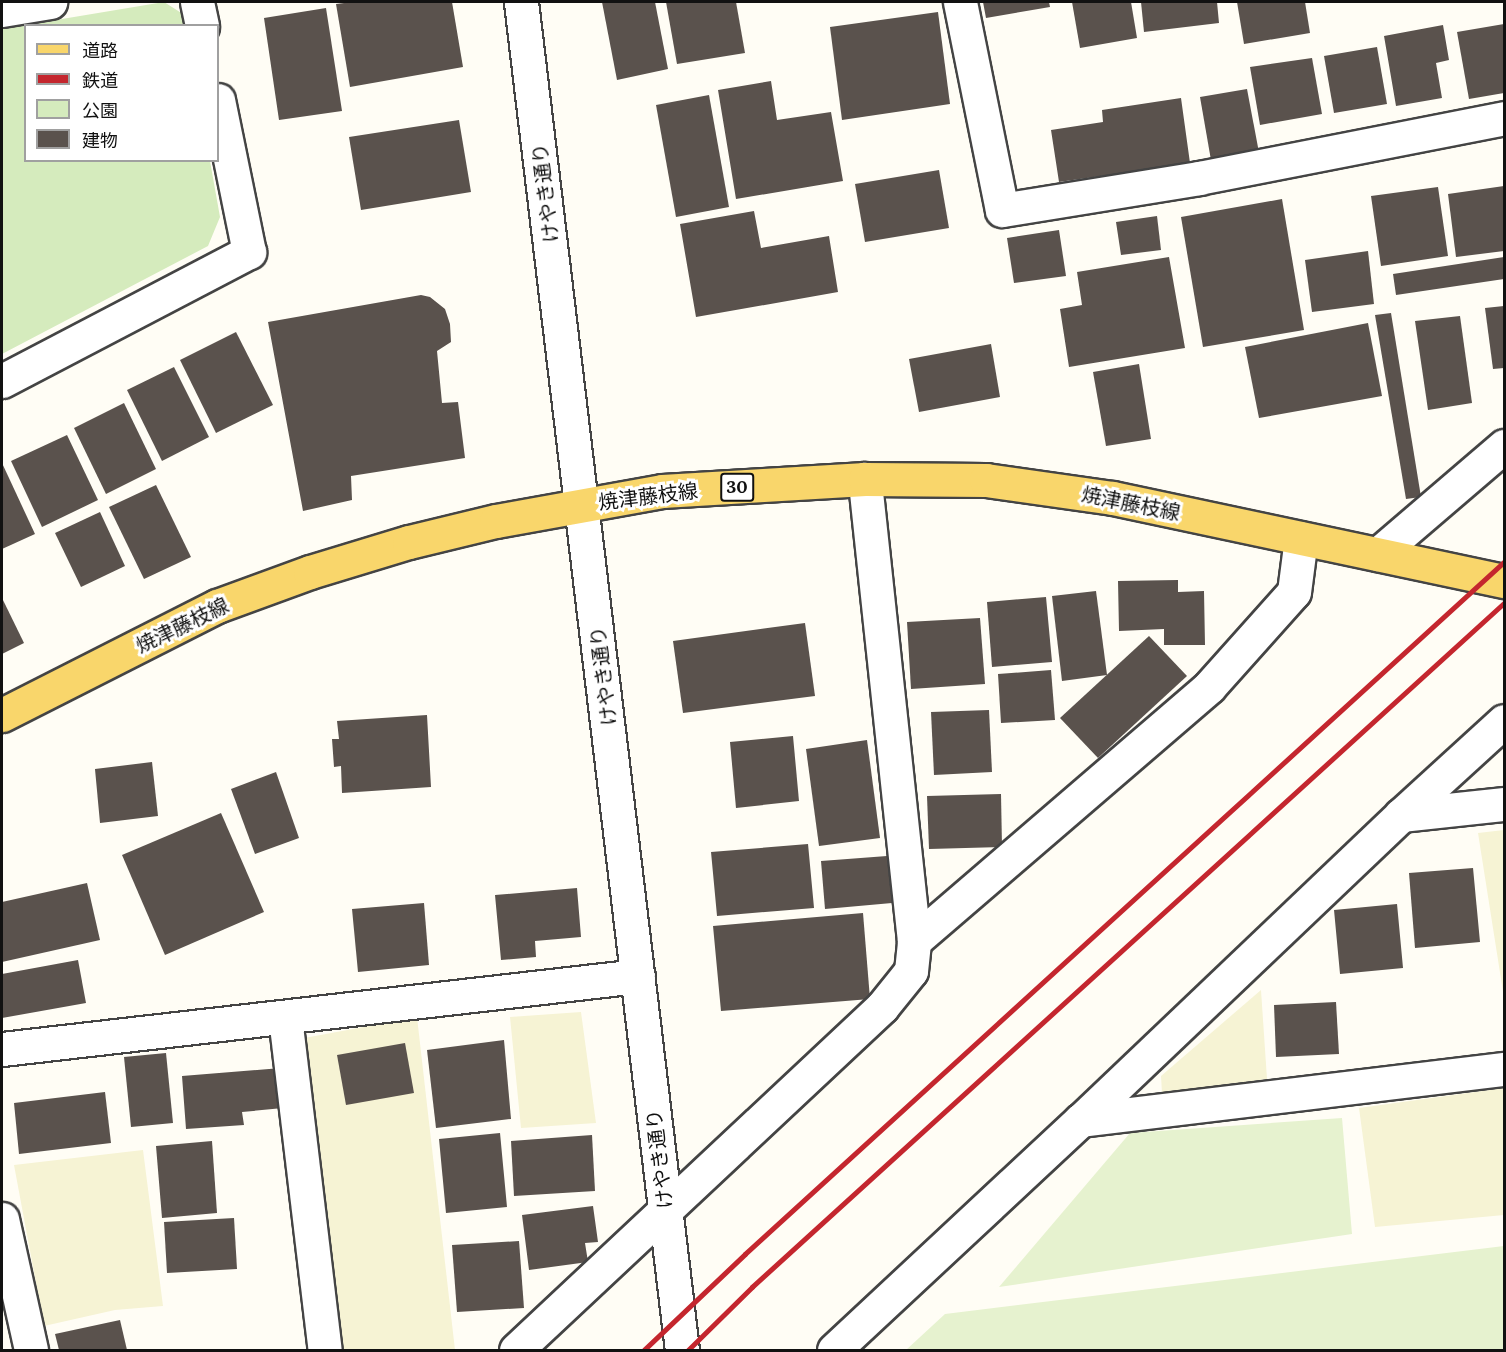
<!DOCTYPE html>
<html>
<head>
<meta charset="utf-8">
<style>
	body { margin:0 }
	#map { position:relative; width:1506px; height:1352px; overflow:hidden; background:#fffdf5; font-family:Lora,"Noto Sans JP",serif }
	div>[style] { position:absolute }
	.farmland>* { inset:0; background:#f6f3d4 }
	.green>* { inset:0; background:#d5ebbd }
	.pitch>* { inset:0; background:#e6f2cf }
	.building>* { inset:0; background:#5a524d }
	.roads { filter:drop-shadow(2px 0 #444) drop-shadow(-2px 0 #444) drop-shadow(0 2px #444) drop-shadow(0 -2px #444) }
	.minor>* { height:33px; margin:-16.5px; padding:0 16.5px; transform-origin:16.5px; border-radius:16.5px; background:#fff }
	.tertiary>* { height:33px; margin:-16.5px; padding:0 16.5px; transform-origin:16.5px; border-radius:16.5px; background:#fff }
	.primary>* { height:33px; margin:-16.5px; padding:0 16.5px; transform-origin:16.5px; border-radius:16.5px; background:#f9d66b }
	.rail>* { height:4.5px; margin:-2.25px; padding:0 2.25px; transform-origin:2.25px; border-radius:2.25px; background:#c4262e }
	span { translate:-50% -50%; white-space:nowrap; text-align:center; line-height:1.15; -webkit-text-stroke:6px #fff; paint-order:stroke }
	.shield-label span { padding:2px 4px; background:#fff; border:2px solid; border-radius:4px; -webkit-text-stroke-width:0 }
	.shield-label { font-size:18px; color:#111; font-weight:700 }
	.street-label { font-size:20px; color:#111 }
	.frame { position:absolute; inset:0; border:3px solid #111; pointer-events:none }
	.legend { position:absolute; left:24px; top:24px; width:195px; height:138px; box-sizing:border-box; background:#fff; border:2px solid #a0a0a0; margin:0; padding:8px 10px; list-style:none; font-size:18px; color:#111 }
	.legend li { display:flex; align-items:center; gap:12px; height:30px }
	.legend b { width:30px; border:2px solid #a0a0a0 }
</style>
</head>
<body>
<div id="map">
	<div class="farmland">
		<i style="clip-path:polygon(1504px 830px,1504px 998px,1478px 833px)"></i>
		<i style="clip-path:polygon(1261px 990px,1267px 1079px,1162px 1093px,1161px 1076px)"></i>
		<i style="clip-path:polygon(581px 1012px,596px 1123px,521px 1128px,510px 1017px)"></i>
		<i style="clip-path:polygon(417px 1017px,455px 1350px,339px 1350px,299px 1039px)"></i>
		<i style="clip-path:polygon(1504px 1088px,1504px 1215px,1375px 1227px,1359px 1108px)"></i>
		<i style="clip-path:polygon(143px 1150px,163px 1306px,115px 1310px,44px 1326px,14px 1165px)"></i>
	</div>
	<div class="green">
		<i style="clip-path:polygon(164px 2px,183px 14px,185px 25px,26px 26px,26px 160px,210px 161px,220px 217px,208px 246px,2px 354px,2px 29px)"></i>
	</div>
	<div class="pitch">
		<i style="clip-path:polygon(1342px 1118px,1352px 1234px,999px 1287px,1130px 1133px)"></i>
		<i style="clip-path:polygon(1504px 1246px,1504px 1350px,906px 1350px,945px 1314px)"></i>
	</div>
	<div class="building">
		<i style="clip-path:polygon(352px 2px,452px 2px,463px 67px,350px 87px,336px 4px)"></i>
		<i style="clip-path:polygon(602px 2px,655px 2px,668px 69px,617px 80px)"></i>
		<i style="clip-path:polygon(666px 2px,736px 2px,745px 53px,677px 64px)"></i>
		<i style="clip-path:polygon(983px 2px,1049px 2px,1050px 7px,986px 18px)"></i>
		<i style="clip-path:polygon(1072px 2px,1131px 2px,1137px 38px,1080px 48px)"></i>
		<i style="clip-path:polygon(1141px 2px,1217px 2px,1219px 23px,1144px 32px)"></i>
		<i style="clip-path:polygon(1237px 2px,1305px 2px,1310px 33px,1244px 44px)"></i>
		<i style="clip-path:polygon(326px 8px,342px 111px,279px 120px,264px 18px)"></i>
		<i style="clip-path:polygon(938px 12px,950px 104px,842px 120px,830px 27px)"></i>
		<i style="clip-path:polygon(1504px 24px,1504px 93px,1469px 99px,1457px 32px)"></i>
		<i style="clip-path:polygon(1443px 25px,1449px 60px,1436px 63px,1442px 98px,1396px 106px,1384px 36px)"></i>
		<i style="clip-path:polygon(1377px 47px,1387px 104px,1334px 113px,1324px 56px)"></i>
		<i style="clip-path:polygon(1312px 58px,1322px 114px,1260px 125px,1250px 67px)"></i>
		<i style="clip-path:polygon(771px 81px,777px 120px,831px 112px,843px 181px,736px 199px,718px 90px)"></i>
		<i style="clip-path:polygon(1247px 89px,1260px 158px,1212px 166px,1200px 97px)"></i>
		<i style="clip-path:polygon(709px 95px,729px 207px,676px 217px,656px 105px)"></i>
		<i style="clip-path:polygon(1181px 98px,1190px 163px,1059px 182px,1051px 130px,1103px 122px,1102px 110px)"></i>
		<i style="clip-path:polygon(459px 120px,471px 192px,361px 210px,349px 137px)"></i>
		<i style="clip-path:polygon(939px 170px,949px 228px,865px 242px,855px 184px)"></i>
		<i style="clip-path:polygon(1504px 186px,1504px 251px,1456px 257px,1448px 194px)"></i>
		<i style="clip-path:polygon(1438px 187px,1448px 256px,1381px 266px,1371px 196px)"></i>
		<i style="clip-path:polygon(1282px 199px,1304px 330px,1203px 347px,1181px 217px)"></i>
		<i style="clip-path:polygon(754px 211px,761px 248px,829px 236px,838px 292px,696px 317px,680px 224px)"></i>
		<i style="clip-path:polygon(1157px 216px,1161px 250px,1121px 255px,1116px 222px)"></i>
		<i style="clip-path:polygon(1059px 230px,1066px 276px,1014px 283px,1007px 238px)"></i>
		<i style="clip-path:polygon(1368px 251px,1374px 304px,1312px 312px,1305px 260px)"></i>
		<i style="clip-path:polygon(1169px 257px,1185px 348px,1069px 367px,1060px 309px,1082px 305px,1077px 272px)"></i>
		<i style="clip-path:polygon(1504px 257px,1504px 279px,1396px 295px,1393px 274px)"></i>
		<i style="clip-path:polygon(421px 295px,430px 297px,445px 309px,450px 324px,451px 342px,437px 351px,442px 403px,458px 402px,465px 458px,351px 476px,352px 500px,303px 511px,268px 322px)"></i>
		<i style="clip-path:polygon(1504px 306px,1504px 368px,1493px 369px,1485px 308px)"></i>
		<i style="clip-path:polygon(1391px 313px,1421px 497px,1406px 499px,1375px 315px)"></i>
		<i style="clip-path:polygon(1460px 316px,1472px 403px,1428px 410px,1415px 321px)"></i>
		<i style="clip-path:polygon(1368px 323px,1382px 396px,1259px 418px,1245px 347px)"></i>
		<i style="clip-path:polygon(236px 332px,273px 405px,216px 433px,180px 360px)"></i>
		<i style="clip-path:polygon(991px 344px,1000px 397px,919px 412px,909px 359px)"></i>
		<i style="clip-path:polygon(1139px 364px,1151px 439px,1106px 446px,1093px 372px)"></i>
		<i style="clip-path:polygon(174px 367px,209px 437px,162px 461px,127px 390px)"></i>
		<i style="clip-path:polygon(124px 403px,156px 469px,106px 494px,74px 428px)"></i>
		<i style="clip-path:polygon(67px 435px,98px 500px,42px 527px,11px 461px)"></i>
		<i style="clip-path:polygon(2px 463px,35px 534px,2px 549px)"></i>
		<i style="clip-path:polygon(156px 485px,191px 557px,144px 579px,109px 507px)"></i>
		<i style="clip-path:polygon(100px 512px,125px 566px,81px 587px,55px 533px)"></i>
		<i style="clip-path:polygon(1178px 580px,1178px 592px,1204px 591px,1205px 645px,1164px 645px,1164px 629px,1119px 631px,1118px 581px)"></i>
		<i style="clip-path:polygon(1096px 591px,1107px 675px,1062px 681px,1052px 596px)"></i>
		<i style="clip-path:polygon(1046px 597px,1052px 662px,992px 667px,987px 602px)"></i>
		<i style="clip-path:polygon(2px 598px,24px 643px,2px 654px)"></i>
		<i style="clip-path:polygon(980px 618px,985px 684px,911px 689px,907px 622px)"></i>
		<i style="clip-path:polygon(805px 623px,815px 696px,683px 713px,673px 641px)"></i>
		<i style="clip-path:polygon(1149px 636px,1187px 676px,1098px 758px,1060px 718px)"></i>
		<i style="clip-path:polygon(1051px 670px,1055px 720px,1001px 723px,998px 674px)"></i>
		<i style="clip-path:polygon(989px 710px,992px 772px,934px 775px,931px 712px)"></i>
		<i style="clip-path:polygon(427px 715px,431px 787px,342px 793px,341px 766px,334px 767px,332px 739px,339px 739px,337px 721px)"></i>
		<i style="clip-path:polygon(793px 736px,799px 801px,736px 808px,730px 742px)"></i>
		<i style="clip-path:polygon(867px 740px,880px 838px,819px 846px,806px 749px)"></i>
		<i style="clip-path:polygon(152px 762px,158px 816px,100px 823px,95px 769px)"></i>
		<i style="clip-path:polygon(276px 772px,299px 838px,255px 854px,231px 789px)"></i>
		<i style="clip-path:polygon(1001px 794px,1002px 847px,929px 849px,927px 796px)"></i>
		<i style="clip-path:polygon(221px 813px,264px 912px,165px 955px,122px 855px)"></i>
		<i style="clip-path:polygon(808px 844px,814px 908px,717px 916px,711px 852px)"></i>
		<i style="clip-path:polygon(887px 856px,892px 903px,825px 909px,821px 861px)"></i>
		<i style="clip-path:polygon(1473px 868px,1480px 942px,1415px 948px,1409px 873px)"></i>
		<i style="clip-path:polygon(87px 883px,100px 940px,2px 962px,2px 902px)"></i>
		<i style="clip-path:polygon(577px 888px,581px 937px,535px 941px,536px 957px,501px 960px,495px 895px)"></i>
		<i style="clip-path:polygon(424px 903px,429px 965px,358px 972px,352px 909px)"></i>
		<i style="clip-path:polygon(1397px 904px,1403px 968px,1340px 974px,1334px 910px)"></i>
		<i style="clip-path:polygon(863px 913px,870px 999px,721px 1011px,713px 926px)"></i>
		<i style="clip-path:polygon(78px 960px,86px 1003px,2px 1018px,2px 974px)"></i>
		<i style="clip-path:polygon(1336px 1002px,1339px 1054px,1276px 1057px,1274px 1005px)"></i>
		<i style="clip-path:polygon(504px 1040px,511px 1119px,436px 1128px,427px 1050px)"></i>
		<i style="clip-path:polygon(405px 1043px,414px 1093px,346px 1105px,337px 1055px)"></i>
		<i style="clip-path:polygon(166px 1053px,173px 1123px,131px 1127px,124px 1057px)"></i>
		<i style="clip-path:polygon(281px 1068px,283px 1108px,242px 1112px,244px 1125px,186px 1129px,182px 1076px)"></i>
		<i style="clip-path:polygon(105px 1092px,111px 1143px,19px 1154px,14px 1103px)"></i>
		<i style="clip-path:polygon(500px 1133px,507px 1207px,446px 1213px,439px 1139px)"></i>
		<i style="clip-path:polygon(592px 1135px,595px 1191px,514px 1196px,511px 1141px)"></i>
		<i style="clip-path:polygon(212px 1141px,217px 1213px,162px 1218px,156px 1146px)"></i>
		<i style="clip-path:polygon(593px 1206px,598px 1242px,585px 1243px,588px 1262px,529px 1270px,522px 1215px)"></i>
		<i style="clip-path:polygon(234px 1218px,237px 1269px,167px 1273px,164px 1222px)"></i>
		<i style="clip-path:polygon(519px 1241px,524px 1308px,457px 1312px,452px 1245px)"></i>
		<i style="clip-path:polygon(120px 1320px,127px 1350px,59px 1350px,55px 1334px)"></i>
	</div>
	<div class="roads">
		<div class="minor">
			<i style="left:197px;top:2px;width:25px;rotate:78deg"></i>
			<i style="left:960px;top:2px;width:212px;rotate:78.6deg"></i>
			<i style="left:1002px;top:210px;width:200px;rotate:-9.2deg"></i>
			<i style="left:1199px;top:178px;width:311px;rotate:-11.1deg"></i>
			<i style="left:2px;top:10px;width:49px;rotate:-9.5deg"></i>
			<i style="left:2px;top:381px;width:279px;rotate:-27.6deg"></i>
			<i style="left:249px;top:252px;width:155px;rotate:-101.5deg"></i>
			<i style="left:1378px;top:554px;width:166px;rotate:-40.6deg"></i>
			<i style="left:1401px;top:815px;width:104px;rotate:-6.1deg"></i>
			<i style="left:914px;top:941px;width:389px;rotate:-40.7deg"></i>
			<i style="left:1209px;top:687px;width:127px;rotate:-48.2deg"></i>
			<i style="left:1294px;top:592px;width:54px;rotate:-82.6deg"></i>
			<i style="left:285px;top:1017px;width:335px;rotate:83.2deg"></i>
			<i style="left:2px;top:1049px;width:640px;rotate:-6.55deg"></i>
			<i style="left:1081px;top:1120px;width:426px;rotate:-6.9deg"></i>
			<i style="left:2px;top:1219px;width:134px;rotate:77.5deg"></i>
			<i style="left:516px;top:1350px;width:502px;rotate:-43.14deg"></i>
			<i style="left:882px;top:1007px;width:46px;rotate:-51.1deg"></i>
			<i style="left:911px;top:971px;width:30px;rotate:-84deg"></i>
			<i style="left:914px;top:941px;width:465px;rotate:-96.1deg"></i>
			<i style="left:834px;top:1350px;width:338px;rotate:-43deg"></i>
			<i style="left:1081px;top:1120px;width:442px;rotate:-43.6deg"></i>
			<i style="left:1401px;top:815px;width:139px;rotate:-42.4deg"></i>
		</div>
		<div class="tertiary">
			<i style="left:521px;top:2px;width:1358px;rotate:83.19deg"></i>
		</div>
		<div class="primary">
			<i style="left:2px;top:715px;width:241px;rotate:-26.9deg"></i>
			<i style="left:217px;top:606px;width:99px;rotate:-20.1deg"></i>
			<i style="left:310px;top:572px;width:103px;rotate:-16.9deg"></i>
			<i style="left:409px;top:542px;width:89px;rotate:-13.6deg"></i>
			<i style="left:496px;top:521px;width:169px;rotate:-10.2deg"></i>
			<i style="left:662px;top:491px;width:203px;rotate:-3.4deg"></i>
			<i style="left:865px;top:479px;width:121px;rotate:0.5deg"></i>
			<i style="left:986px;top:480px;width:128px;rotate:8.1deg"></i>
			<i style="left:1113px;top:498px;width:400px;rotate:12deg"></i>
		</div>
	</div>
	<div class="rail">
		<i style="left:644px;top:1350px;width:139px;rotate:-43.5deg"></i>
		<i style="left:745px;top:1254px;width:1027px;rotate:-42.36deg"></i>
		<i style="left:688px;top:1350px;width:90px;rotate:-44.5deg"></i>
		<i style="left:752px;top:1287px;width:1017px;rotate:-42.29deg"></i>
	</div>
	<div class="shield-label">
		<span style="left:737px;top:487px">30</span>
	</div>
	<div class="street-label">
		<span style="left:545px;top:193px;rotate:-97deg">けやき通り</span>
		<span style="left:648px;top:496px;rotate:-7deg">焼津藤枝線</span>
		<span style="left:1131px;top:503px;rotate:11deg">焼津藤枝線</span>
		<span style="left:182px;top:625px;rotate:-26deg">焼津藤枝線</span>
		<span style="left:603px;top:676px;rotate:-97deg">けやき通り</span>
		<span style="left:659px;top:1159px;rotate:-97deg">けやき通り</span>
	</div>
	<div class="frame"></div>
	<ul class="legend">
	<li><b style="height:8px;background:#f9d66b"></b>道路</li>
	<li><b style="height:8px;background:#c4262e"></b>鉄道</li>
	<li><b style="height:16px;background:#d5ebbd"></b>公園</li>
	<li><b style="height:16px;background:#5a524d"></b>建物</li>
	</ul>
</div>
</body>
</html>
